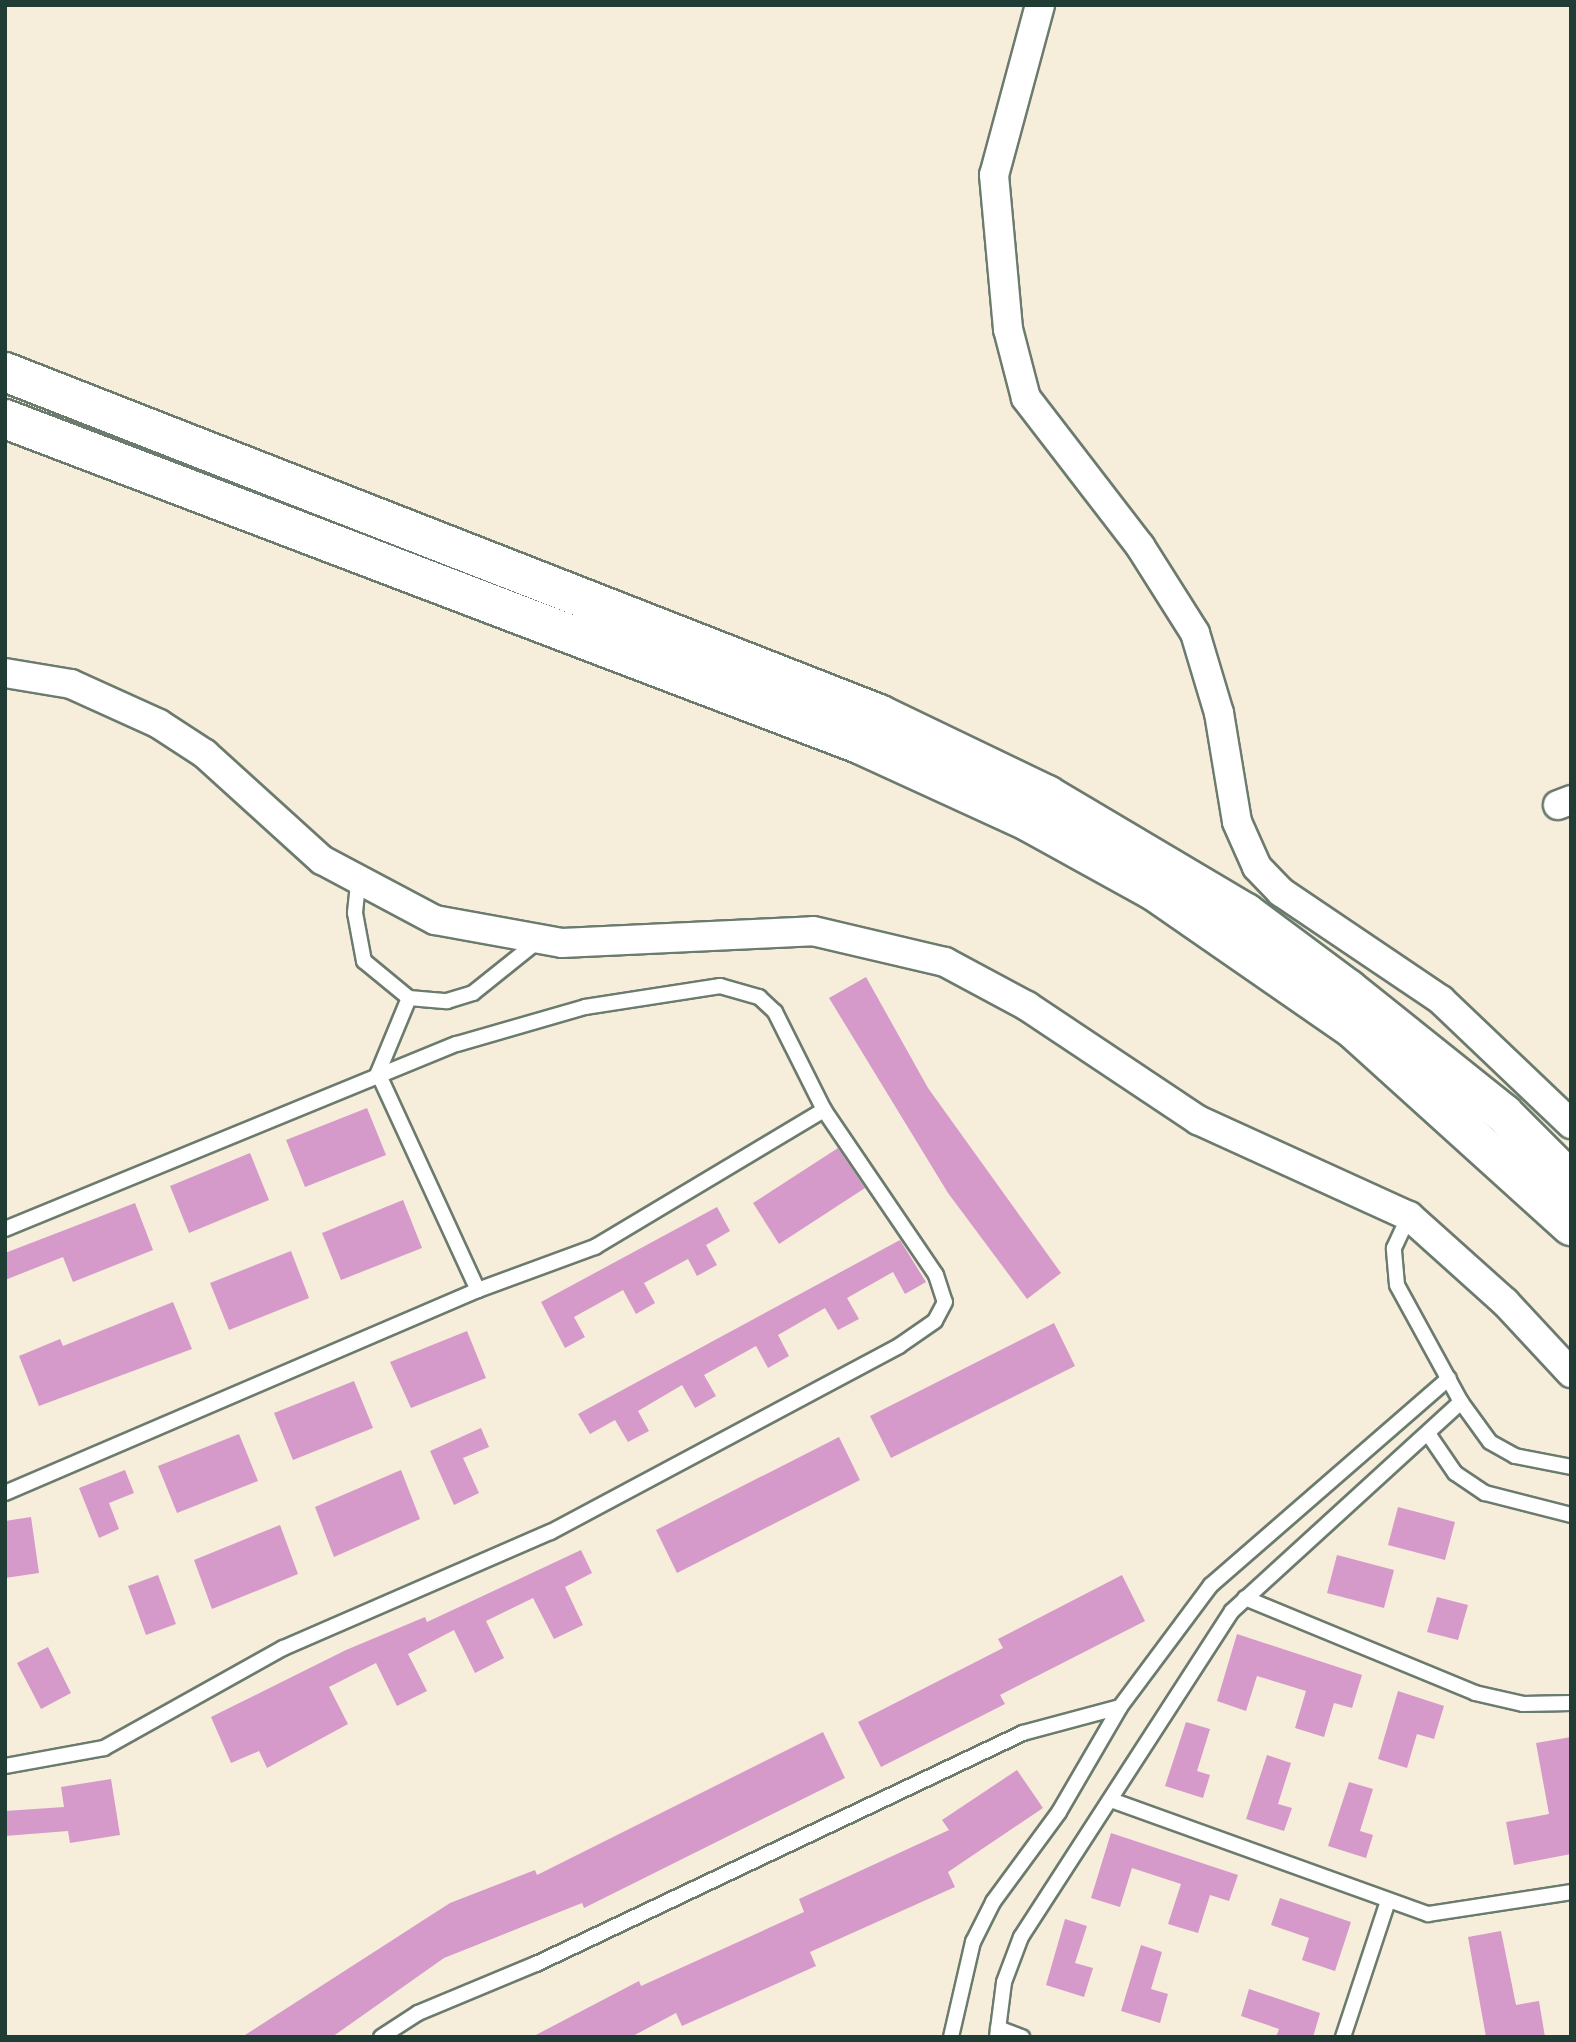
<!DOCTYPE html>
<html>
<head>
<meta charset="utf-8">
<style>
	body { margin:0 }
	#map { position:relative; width:1576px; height:2042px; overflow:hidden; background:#f7eddb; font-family:Pangolin,sans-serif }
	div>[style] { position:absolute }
	.building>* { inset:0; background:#d59aca }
	.roads { filter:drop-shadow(2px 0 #6b7b6e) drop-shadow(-2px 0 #6b7b6e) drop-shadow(0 2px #6b7b6e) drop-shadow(0 -2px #6b7b6e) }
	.service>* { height:14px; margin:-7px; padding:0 7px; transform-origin:7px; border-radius:7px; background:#fff }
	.minor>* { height:28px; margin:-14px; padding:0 14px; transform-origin:14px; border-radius:14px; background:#fff }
	.trunk>* { height:38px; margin:-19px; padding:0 19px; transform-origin:19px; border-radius:19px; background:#fff }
	span { translate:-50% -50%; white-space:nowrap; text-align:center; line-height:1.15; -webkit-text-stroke:5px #fdfcf7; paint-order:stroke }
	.frame { position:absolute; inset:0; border:7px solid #1f3d34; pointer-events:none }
</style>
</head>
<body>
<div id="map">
	<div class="building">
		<i style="clip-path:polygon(866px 977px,928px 1088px,1061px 1273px,1027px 1299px,948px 1193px,829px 998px)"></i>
		<i style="clip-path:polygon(367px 1108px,386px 1155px,305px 1187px,286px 1140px)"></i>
		<i style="clip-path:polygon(838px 1148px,865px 1188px,779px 1244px,753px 1203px)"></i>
		<i style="clip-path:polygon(250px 1153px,269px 1200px,189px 1233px,170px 1186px)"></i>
		<i style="clip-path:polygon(403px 1200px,422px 1248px,341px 1280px,322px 1233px)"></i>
		<i style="clip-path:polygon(135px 1203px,153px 1250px,73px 1282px,63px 1257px,5px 1280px,5px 1253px)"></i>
		<i style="clip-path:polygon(717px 1207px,730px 1231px,706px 1245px,717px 1265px,697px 1276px,688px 1259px,644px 1283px,655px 1303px,636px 1314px,623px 1290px,574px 1317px,585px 1337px,565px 1348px,541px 1302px)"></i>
		<i style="clip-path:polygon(900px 1240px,926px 1282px,905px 1294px,893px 1272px,847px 1298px,859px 1319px,838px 1330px,825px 1308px,778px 1335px,789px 1356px,768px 1368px,756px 1346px,704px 1375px,716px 1396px,695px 1408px,682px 1385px,638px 1411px,649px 1431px,628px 1442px,615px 1420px,590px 1434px,578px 1414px)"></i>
		<i style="clip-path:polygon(291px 1251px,309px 1298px,229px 1330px,210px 1283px)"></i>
		<i style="clip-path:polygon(173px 1302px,192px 1349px,39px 1406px,19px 1356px,60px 1339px,63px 1346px)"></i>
		<i style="clip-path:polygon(1054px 1323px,1075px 1366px,891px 1458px,870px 1416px)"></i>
		<i style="clip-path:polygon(467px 1331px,486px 1378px,411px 1408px,390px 1362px)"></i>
		<i style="clip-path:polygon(354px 1381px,373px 1428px,293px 1460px,274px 1413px)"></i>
		<i style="clip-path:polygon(481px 1428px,489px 1447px,463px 1458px,479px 1493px,454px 1505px,430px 1451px)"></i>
		<i style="clip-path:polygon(239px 1434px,258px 1481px,177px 1513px,158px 1466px)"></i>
		<i style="clip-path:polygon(839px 1437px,860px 1480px,677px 1573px,656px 1530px)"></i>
		<i style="clip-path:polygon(125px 1470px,134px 1493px,109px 1503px,119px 1529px,99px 1538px,79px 1488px)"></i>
		<i style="clip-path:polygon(401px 1470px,420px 1519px,334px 1557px,315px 1507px)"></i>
		<i style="clip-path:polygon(1398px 1507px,1455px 1522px,1445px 1560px,1388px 1545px)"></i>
		<i style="clip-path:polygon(31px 1517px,39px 1573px,5px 1578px,5px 1521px)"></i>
		<i style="clip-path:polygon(280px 1525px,298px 1574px,212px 1609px,194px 1560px)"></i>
		<i style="clip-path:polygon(581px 1550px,592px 1573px,565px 1587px,583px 1625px,554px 1639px,533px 1598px,486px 1621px,504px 1658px,475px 1673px,454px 1630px,408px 1654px,427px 1691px,397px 1706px,376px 1663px,329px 1687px,348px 1724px,267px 1768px,259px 1751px,231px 1763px,211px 1717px,346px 1650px,425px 1617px,427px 1622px)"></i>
		<i style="clip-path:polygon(1337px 1555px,1394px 1570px,1384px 1608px,1327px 1593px)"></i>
		<i style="clip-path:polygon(158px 1575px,176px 1624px,146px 1635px,128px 1586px)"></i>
		<i style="clip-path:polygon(1122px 1575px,1145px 1621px,1000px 1695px,1005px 1704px,881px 1767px,858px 1722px,1003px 1648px,998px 1639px)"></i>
		<i style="clip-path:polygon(1437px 1597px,1468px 1605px,1458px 1640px,1427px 1632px)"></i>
		<i style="clip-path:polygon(1237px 1634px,1362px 1675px,1352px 1708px,1334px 1703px,1324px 1737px,1295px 1728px,1306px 1691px,1257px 1676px,1246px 1711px,1217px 1701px)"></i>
		<i style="clip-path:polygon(48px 1647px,71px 1693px,41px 1709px,17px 1663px)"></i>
		<i style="clip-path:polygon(1398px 1691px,1444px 1706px,1434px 1739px,1417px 1734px,1407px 1768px,1378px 1759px)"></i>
		<i style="clip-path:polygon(1186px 1722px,1210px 1729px,1197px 1771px,1210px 1775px,1203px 1798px,1165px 1786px)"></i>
		<i style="clip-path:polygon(823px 1732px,845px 1778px,584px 1908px,582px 1903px,444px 1958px,332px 2037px,242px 2037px,450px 1903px,535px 1870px,537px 1875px)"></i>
		<i style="clip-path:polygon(1571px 1737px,1571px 1854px,1514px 1865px,1506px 1822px,1549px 1814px,1536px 1743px)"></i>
		<i style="clip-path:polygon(1267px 1755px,1291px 1763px,1278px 1804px,1292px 1808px,1284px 1831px,1246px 1819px)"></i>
		<i style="clip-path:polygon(1017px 1770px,1043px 1808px,948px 1872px,955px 1887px,810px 1952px,816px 1966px,682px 2026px,676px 2013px,631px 2037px,532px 2037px,639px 1981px,641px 1986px,804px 1912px,799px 1899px,949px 1830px,942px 1820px)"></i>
		<i style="clip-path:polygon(111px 1779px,120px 1835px,70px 1843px,68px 1831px,5px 1836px,5px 1811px,64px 1807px,61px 1787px)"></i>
		<i style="clip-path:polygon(1349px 1782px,1373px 1789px,1360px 1831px,1373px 1835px,1366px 1858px,1328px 1846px)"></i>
		<i style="clip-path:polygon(1111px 1833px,1238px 1875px,1229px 1901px,1210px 1895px,1198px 1933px,1168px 1924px,1181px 1884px,1132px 1868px,1120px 1907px,1091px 1898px)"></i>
		<i style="clip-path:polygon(1280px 1898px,1351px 1922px,1335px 1971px,1302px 1960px,1309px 1938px,1271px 1925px)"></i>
		<i style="clip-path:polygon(1065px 1919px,1087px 1926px,1075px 1963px,1093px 1968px,1084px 1997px,1046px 1985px)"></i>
		<i style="clip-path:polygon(1501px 1931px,1516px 2005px,1539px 2001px,1545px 2037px,1486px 2037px,1468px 1937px)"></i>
		<i style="clip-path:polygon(1141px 1945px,1162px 1952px,1151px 1989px,1168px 1994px,1160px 2023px,1121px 2011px)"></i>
		<i style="clip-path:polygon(1249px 1989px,1320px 2013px,1313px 2037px,1276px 2037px,1279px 2029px,1241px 2016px)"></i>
	</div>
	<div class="roads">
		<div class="service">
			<i style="left:358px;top:884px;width:29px;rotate:96deg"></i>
			<i style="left:355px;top:913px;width:49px;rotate:79.4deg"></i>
			<i style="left:364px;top:961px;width:58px;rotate:39.4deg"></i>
			<i style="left:409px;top:998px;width:38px;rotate:5deg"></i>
			<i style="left:447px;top:1001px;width:27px;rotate:-17deg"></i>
			<i style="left:473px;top:993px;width:83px;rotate:-38.7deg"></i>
			<i style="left:409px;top:998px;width:81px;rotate:112.5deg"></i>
			<i style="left:378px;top:1073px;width:239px;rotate:65.3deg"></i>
			<i style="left:5px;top:1229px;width:488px;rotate:-22.3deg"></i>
			<i style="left:457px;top:1044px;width:133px;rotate:-16.1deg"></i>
			<i style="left:585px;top:1007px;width:137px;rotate:-8.8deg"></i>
			<i style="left:720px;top:986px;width:41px;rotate:15.8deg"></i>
			<i style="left:759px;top:997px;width:22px;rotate:43deg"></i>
			<i style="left:775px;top:1012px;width:110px;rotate:63.4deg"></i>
			<i style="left:824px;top:1110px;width:199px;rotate:55.8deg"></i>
			<i style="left:936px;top:1275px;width:28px;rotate:72deg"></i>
			<i style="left:945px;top:1302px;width:21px;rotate:118deg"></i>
			<i style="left:935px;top:1321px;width:44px;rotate:145.2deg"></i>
			<i style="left:899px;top:1346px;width:395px;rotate:151.9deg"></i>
			<i style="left:550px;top:1532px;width:291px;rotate:156.5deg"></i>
			<i style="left:283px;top:1648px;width:205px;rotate:150.8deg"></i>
			<i style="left:104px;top:1748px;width:101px;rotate:169.7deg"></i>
			<i style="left:1461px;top:1402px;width:49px;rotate:54.1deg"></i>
			<i style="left:1490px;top:1442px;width:29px;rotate:29deg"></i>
			<i style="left:1515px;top:1456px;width:57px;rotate:11.1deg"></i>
			<i style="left:1429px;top:1435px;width:46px;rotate:55.6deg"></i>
			<i style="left:1455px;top:1473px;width:36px;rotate:34deg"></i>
			<i style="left:1485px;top:1493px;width:89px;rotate:14.3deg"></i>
			<i style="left:5px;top:1493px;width:515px;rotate:-23.23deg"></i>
			<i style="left:478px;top:1290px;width:125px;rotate:-20.2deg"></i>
			<i style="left:595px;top:1247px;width:267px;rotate:-30.9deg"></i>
			<i style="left:1245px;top:1598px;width:249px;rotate:22.4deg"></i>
			<i style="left:1475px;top:1693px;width:49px;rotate:12.9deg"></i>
			<i style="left:1523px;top:1704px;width:48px;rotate:-1.2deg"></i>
			<i style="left:1111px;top:1800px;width:337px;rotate:19.8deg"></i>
			<i style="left:1428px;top:1914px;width:145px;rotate:-8.7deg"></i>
			<i style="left:998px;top:2028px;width:26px;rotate:21deg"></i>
			<i style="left:381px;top:2037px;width:44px;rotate:-33deg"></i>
			<i style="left:418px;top:2013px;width:128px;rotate:-22.6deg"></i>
			<i style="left:536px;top:1964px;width:539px;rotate:-25.38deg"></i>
			<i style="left:1023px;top:1733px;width:100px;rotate:-15deg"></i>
			<i style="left:1120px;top:1707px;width:152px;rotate:-53.3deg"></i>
			<i style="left:1211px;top:1585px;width:315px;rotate:-41deg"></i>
			<i style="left:951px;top:2037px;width:98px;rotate:-77deg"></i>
			<i style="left:973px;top:1942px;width:45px;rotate:-63.4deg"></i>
			<i style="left:993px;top:1902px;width:112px;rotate:-53.7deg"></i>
			<i style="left:1059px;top:1812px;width:121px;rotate:-59.8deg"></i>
			<i style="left:997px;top:2037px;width:55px;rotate:-82.7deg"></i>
			<i style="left:1004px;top:1982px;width:48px;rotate:-69.3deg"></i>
			<i style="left:1021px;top:1937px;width:388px;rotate:-57.1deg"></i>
			<i style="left:1232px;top:1611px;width:310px;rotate:-42.4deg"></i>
			<i style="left:1461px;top:1402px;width:133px;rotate:-118.7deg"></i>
			<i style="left:1397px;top:1285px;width:37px;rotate:-95deg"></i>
			<i style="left:1394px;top:1248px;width:35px;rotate:-65deg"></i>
			<i style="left:1343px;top:2037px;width:140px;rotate:-71.7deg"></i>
		</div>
		<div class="minor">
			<i style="left:1040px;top:5px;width:176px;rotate:105.1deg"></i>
			<i style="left:994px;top:175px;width:155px;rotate:84.8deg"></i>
			<i style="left:1008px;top:329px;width:71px;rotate:75.4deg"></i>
			<i style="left:1026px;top:398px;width:187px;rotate:52.4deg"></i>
			<i style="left:1140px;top:546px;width:103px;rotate:57.7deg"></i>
			<i style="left:1195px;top:633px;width:84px;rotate:73.3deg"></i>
			<i style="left:1219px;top:713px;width:110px;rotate:80.6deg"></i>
			<i style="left:1237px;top:822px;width:49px;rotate:66deg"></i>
			<i style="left:1257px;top:867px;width:35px;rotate:46deg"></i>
			<i style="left:1281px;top:892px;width:193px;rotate:34deg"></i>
			<i style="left:1441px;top:1000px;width:180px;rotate:43.6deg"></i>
			<i style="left:5px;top:673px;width:67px;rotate:9.5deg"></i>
			<i style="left:71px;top:684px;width:97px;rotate:24.4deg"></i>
			<i style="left:159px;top:724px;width:55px;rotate:33.1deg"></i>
			<i style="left:205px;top:754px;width:158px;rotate:42.2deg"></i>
			<i style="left:322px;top:860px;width:128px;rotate:28deg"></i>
			<i style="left:435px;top:920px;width:129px;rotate:10.3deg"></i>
			<i style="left:562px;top:943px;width:251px;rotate:-2.7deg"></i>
			<i style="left:813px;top:931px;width:136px;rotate:13.2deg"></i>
			<i style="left:945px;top:962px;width:93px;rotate:28.2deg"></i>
			<i style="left:1027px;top:1006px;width:206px;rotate:33.7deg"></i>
			<i style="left:1198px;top:1120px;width:232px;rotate:24.5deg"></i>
			<i style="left:1409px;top:1216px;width:129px;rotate:41.9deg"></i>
			<i style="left:1505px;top:1302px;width:97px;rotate:47.1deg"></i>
			<i style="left:1558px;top:805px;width:14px;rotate:-21deg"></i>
		</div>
		<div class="trunk">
			<i style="left:5px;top:372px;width:939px;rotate:21.37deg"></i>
			<i style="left:879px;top:714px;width:187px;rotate:25.7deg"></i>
			<i style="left:1047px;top:795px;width:231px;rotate:30.7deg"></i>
			<i style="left:1246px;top:913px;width:127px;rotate:36.7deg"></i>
			<i style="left:1348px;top:989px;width:200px;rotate:38.7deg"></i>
			<i style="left:1504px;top:1114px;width:95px;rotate:45deg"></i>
			<i style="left:5px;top:419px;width:914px;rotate:20.83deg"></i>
			<i style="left:859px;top:744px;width:187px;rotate:24.6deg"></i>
			<i style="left:1029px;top:822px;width:143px;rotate:28.9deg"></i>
			<i style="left:1154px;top:891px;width:242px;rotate:34.7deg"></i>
			<i style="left:1353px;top:1029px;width:294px;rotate:42.1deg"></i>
		</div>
	</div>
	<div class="frame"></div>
</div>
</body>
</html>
